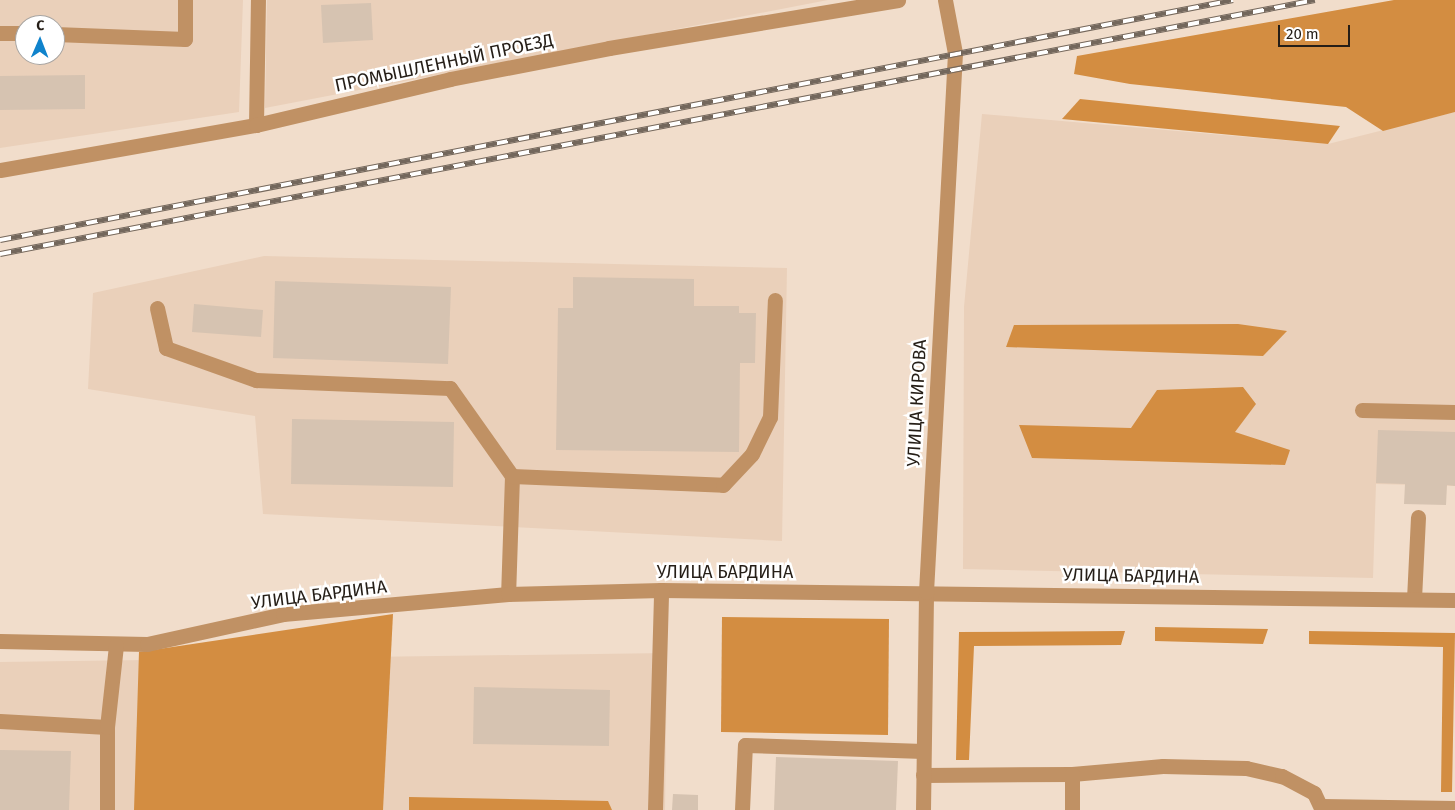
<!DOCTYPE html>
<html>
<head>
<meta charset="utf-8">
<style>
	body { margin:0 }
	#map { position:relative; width:1455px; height:810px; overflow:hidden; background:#f1ddcb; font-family:"Fira Sans",sans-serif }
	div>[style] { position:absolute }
	.built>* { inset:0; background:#ead0ba }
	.forest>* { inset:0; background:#d38d41 }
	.building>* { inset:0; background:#d6c3b1 }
	.minor>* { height:15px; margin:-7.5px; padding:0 7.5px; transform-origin:7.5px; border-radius:7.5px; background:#c09164 }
	.rail>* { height:5.5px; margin-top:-2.75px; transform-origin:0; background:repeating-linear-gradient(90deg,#fff 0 11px,#73675c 0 22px); box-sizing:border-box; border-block:1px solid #73675c }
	span { translate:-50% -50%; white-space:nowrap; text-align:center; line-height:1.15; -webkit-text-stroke:5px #fff; paint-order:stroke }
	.street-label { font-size:18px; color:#251e17 }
	.north { position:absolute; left:15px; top:15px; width:50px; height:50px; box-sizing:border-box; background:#fff; border:1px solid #a8a5a2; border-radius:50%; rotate:1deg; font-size:14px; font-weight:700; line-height:20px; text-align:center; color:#251e17 }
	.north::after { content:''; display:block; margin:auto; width:18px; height:22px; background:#0f83cc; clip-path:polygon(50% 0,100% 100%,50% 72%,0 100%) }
	.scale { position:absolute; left:1278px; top:25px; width:72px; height:22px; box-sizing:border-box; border:2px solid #251e17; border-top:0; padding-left:6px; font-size:15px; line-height:18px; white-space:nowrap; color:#251e17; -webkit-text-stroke:4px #fff; paint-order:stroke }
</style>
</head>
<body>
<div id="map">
	<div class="built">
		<i style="clip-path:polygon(evenodd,0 0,243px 0,239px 112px,0 148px,0 0,25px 25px,55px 25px,55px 55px,25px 55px,25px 25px)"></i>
		<i style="clip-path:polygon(267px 0,828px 0,265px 108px)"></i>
		<i style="clip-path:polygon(1455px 112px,1455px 486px,1376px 484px,1373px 578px,963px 569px,964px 307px,982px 114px,1328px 144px)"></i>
		<i style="clip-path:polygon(264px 256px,787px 268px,782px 541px,263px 514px,255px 416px,88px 389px,93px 293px)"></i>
		<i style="clip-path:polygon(667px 653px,665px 810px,0 810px,0 662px)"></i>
	</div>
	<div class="forest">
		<i style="clip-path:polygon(1394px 0,1455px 0,1455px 112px,1383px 131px,1346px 107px,1130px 84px,1074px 74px,1077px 56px)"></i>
		<i style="clip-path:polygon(1080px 99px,1340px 126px,1328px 144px,1062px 119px)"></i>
		<i style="clip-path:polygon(1238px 324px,1287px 331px,1263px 356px,1006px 347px,1014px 325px)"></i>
		<i style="clip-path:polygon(1243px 387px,1256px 404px,1235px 432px,1290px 450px,1285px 465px,1032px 458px,1019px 425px,1131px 428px,1157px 390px)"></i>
		<i style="clip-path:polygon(393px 614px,383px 810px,134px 810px,139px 652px)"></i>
		<i style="clip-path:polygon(722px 617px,889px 619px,888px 735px,721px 732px)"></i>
		<i style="clip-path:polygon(1155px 627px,1268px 629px,1263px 644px,1155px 641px)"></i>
		<i style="clip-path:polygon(1125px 631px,1121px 645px,974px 646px,969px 760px,956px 760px,959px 632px)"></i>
		<i style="clip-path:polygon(1309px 631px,1455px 633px,1452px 792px,1441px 792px,1443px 647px,1309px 644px)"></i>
		<i style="clip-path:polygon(409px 797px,608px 801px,612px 810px,409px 810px)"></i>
	</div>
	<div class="building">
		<i style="clip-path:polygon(371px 3px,373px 40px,323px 43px,321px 5px)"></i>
		<i style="clip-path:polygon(85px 75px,85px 109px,0 110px,0 76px)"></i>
		<i style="clip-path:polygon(573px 277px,694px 279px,694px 306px,739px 306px,739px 313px,756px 313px,755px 363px,740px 363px,739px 452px,556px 450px,558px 308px,573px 308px)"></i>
		<i style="clip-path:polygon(275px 281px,451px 287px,448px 364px,273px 358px)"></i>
		<i style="clip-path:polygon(194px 304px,263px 310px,261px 337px,192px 332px)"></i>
		<i style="clip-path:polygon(292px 419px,454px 422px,453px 487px,291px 484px)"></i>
		<i style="clip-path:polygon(1378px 430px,1455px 432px,1455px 486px,1447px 485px,1446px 505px,1404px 504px,1405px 484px,1376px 483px)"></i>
		<i style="clip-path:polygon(474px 687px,610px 690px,609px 746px,473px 744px)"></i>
		<i style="clip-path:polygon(0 750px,71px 751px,69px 810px,0 810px)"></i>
		<i style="clip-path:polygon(776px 757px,898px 761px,896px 810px,774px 810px)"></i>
		<i style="clip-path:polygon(673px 794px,698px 795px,698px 810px,672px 810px)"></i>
	</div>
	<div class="minor">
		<i style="left:0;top:33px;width:25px"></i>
		<i style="left:55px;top:34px;width:130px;rotate:2.2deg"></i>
		<i style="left:185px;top:39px;width:39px;rotate:-90deg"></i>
		<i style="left:256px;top:125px;width:125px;rotate:-89.1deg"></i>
		<i style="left:0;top:170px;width:260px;rotate:-10deg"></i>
		<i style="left:256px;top:125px;width:199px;rotate:-13.3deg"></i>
		<i style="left:450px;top:79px;width:162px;rotate:-11deg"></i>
		<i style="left:609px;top:48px;width:293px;rotate:-9.4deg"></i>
		<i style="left:157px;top:308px;width:41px;rotate:77.3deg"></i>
		<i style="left:166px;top:348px;width:96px;rotate:19.6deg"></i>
		<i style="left:256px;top:380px;width:194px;rotate:2.4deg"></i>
		<i style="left:450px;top:388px;width:108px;rotate:54.8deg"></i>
		<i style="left:512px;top:476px;width:118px;rotate:91.9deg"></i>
		<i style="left:1362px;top:410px;width:93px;rotate:1.2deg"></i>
		<i style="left:512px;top:476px;width:211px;rotate:2.4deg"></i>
		<i style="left:723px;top:485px;width:42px;rotate:-46.9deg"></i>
		<i style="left:752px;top:454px;width:41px;rotate:-64.1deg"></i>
		<i style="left:770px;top:417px;width:117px;rotate:-87.6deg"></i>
		<i style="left:1414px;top:599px;width:82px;rotate:-87.2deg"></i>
		<i style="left:0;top:641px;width:147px;rotate:1.2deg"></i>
		<i style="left:147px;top:644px;width:139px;rotate:-12.4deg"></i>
		<i style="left:283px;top:614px;width:226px;rotate:-5.1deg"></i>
		<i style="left:508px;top:594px;width:153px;rotate:-1.5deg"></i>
		<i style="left:661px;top:590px;width:794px;rotate:0.72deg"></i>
		<i style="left:0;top:721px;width:107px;rotate:3.2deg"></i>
		<i style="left:1072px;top:774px;width:91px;rotate:-5deg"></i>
		<i style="left:1163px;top:766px;width:83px;rotate:1.4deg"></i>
		<i style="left:1246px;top:768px;width:37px;rotate:13deg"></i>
		<i style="left:1282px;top:776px;width:36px;rotate:28deg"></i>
		<i style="left:1314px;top:793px;width:19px;rotate:65deg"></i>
		<i style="left:923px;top:775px;width:149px;rotate:-0.4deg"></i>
		<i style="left:1072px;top:774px;width:36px;rotate:90deg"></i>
		<i style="left:1322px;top:806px;width:133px;rotate:0.9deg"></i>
		<i style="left:107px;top:810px;width:83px;rotate:-90deg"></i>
		<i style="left:107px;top:727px;width:82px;rotate:-83.7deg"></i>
		<i style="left:655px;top:810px;width:220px;rotate:-88.4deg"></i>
		<i style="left:742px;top:810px;width:65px;rotate:-87.4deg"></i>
		<i style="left:745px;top:745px;width:178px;rotate:1.9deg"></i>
		<i style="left:923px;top:810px;width:218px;rotate:-89.2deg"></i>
		<i style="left:926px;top:592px;width:540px;rotate:-86.92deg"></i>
		<i style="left:955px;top:53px;width:54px;rotate:-100.7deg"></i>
	</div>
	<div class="rail">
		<i style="left:0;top:240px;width:1256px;rotate:-11.01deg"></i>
		<i style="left:0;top:254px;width:1339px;rotate:-10.93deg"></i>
	</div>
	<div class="street-label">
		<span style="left:444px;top:63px;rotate:-12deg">ПРОМЫШЛЕННЫЙ ПРОЕЗД</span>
		<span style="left:917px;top:403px;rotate:-87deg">УЛИЦА КИРОВА</span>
		<span style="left:725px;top:572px">УЛИЦА БАРДИНА</span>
		<span style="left:1131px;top:576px;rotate:1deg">УЛИЦА БАРДИНА</span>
		<span style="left:319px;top:595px;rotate:-7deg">УЛИЦА БАРДИНА</span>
	</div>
	<div class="north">С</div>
	<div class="scale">20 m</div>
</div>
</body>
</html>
